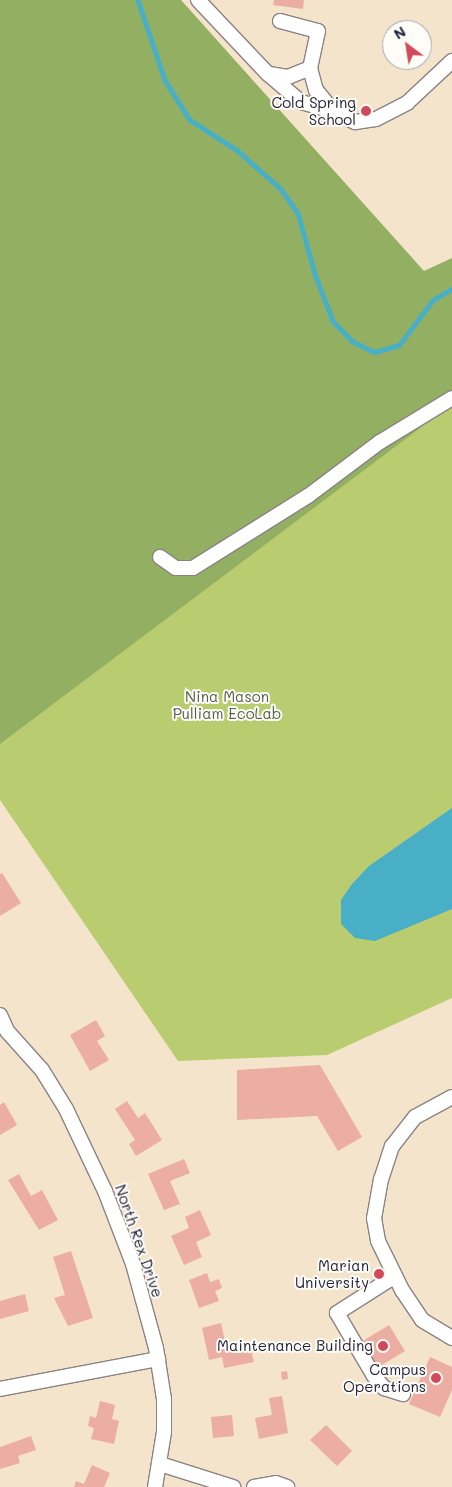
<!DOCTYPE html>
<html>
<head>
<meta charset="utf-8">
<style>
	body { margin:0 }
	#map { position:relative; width:452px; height:1487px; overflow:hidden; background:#f4e4cb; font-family:Mali,sans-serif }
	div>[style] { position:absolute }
	.green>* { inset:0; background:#bacc70 }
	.forest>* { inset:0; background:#93b062 }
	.water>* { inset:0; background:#48afc7 }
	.stream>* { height:4.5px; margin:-2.25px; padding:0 2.25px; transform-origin:2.25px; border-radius:2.25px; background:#48afc7 }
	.building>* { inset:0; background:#ecaea2 }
	.roads { filter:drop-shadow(1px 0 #8b8383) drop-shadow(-1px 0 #8b8383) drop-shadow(0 1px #8b8383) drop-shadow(0 -1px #8b8383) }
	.minor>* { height:14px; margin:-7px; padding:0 7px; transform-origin:7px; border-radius:7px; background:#fff }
	.dots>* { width:14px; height:14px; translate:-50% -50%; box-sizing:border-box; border:2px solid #fdfcf7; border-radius:50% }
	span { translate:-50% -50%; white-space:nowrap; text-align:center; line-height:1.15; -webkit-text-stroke:4px #fdfcf7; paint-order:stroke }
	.poi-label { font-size:15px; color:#22223b }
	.right { translate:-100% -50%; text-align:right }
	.park-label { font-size:15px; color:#575e4e }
	.street-label { font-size:15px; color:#22223b }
	.north { position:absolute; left:382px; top:20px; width:50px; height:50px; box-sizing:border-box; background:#fdfcf7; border:1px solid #a5a5ac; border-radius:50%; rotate:329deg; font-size:14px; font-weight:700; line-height:20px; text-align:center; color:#22223b }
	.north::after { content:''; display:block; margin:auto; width:18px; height:22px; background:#d1495b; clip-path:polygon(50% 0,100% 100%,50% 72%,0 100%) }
</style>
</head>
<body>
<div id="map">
	<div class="green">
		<i style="clip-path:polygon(0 0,452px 342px,452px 998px,327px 1055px,178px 1061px,0 800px)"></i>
	</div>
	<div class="forest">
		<i style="clip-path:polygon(0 0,181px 0,424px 271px,452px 258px,452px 404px,0 744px)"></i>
	</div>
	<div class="water">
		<i style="clip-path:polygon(452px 808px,452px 909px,375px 941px,355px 938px,341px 924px,341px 900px,352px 884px,369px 866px)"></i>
	</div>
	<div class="stream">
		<i style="left:138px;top:0;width:84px;rotate:71.4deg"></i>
		<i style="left:165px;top:80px;width:47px;rotate:58deg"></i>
		<i style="left:190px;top:120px;width:56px;rotate:32.6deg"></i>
		<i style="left:237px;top:150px;width:59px;rotate:41.6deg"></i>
		<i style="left:281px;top:189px;width:29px;rotate:55deg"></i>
		<i style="left:298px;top:213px;width:63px;rotate:74.4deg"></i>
		<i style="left:315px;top:274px;width:50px;rotate:69deg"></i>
		<i style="left:333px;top:321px;width:28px;rotate:46deg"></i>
		<i style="left:352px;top:341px;width:25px;rotate:26deg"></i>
		<i style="left:375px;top:352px;width:25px;rotate:-16deg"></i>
		<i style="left:399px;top:345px;width:56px;rotate:-52.9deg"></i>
		<i style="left:433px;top:300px;width:22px;rotate:-30deg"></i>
	</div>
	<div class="building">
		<i style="clip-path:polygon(274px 0,304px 0,303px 9px,273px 5px)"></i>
		<i style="clip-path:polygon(2px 873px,21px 903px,0 916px,0 874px)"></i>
		<i style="clip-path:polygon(96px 1020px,105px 1036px,97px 1041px,109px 1060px,90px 1071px,70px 1035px)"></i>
		<i style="clip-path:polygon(320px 1065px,362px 1137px,338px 1151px,317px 1116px,237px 1120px,237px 1070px)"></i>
		<i style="clip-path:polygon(127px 1101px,138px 1118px,145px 1113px,162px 1140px,136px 1156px,129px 1144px,135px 1140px,115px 1109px)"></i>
		<i style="clip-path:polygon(4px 1102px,17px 1125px,0 1135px,0 1105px)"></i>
		<i style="clip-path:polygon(184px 1159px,190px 1173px,170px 1181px,180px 1204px,164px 1210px,148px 1174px)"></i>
		<i style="clip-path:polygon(19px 1174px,31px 1196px,42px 1190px,58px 1220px,39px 1230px,8px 1180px)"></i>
		<i style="clip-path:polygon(200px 1210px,211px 1235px,196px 1242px,202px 1257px,184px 1265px,171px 1236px,189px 1228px,185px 1217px)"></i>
		<i style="clip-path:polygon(71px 1251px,93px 1318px,68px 1326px,54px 1298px,65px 1295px,53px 1257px)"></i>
		<i style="clip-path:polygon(207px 1273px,210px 1282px,219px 1279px,222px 1288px,215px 1291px,219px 1301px,199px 1308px,189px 1280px)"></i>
		<i style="clip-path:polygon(25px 1294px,29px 1311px,0 1319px,0 1301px)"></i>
		<i style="clip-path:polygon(221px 1323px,227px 1350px,250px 1345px,254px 1362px,224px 1368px,222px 1357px,209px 1360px,202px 1328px)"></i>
		<i style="clip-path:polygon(389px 1325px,405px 1351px,377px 1368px,361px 1342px)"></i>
		<i style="clip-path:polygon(430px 1357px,452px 1367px,452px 1390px,440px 1417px,409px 1404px)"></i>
		<i style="clip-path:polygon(287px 1371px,288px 1379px,282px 1380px,281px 1372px)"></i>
		<i style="clip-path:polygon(282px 1396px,288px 1433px,259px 1439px,255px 1418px,272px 1415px,269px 1398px)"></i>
		<i style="clip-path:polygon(100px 1401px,115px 1405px,112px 1419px,119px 1421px,114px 1444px,91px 1439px,94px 1428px,88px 1426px,90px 1416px,96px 1418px)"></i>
		<i style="clip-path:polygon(232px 1415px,234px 1436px,213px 1438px,211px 1417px)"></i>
		<i style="clip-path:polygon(326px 1425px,352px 1451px,337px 1466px,310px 1440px)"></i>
		<i style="clip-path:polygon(31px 1436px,36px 1450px,18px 1456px,20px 1463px,0 1469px,0 1447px)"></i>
		<i style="clip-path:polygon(92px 1465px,110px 1473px,104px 1487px,74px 1487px,76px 1481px,84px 1484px)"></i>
	</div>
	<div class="roads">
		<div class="minor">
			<i style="left:198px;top:0;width:102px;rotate:46.6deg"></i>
			<i style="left:268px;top:74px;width:43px;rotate:40.3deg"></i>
			<i style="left:301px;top:102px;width:33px;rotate:16deg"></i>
			<i style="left:280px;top:21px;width:39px;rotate:15deg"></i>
			<i style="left:318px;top:31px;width:38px;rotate:102deg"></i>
			<i style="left:310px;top:68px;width:23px;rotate:75deg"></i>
			<i style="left:316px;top:90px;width:27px;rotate:51deg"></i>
			<i style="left:333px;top:111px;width:25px;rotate:27deg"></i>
			<i style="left:355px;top:122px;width:21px;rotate:-8deg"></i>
			<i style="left:376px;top:119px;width:35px;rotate:-27deg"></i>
			<i style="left:407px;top:103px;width:62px;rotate:-43deg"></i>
			<i style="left:269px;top:74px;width:19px;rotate:9deg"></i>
			<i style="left:288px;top:77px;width:24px;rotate:-22deg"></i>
			<i style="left:160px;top:557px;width:19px;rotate:35deg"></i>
			<i style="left:176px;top:568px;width:17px"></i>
			<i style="left:193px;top:568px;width:136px;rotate:-32.1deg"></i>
			<i style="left:308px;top:496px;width:90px;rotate:-36.9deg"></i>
			<i style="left:380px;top:442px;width:84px;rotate:-31.4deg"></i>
			<i style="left:0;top:1015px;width:17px;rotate:66deg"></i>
			<i style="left:7px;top:1031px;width:52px;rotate:48.1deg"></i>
			<i style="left:42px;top:1070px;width:46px;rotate:58.4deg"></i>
			<i style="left:66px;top:1109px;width:91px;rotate:64.6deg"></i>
			<i style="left:105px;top:1191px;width:78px;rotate:69deg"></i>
			<i style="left:133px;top:1264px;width:87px;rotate:74.7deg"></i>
			<i style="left:156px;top:1348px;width:52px;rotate:81.1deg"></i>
			<i style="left:164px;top:1399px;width:33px;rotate:90deg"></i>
			<i style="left:164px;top:1432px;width:56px;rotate:99.3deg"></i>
			<i style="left:452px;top:1097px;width:42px;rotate:151.6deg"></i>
			<i style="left:415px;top:1117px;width:37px;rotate:128deg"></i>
			<i style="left:392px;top:1146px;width:35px;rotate:108deg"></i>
			<i style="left:381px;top:1179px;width:40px;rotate:100deg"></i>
			<i style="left:374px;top:1218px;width:23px;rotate:80deg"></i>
			<i style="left:378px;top:1241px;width:55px;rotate:63.9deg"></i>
			<i style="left:402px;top:1290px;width:36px;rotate:56deg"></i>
			<i style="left:422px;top:1320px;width:35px;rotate:31deg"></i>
			<i style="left:395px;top:1276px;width:69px;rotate:147.5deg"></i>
			<i style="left:337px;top:1313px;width:73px;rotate:59.6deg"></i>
			<i style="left:374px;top:1376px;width:16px;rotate:50deg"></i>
			<i style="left:384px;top:1388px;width:20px;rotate:18deg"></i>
			<i style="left:0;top:1389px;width:161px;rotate:-10.8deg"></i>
			<i style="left:160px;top:1464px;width:77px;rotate:17.5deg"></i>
			<i style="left:254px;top:1487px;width:22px;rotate:-10deg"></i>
			<i style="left:276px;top:1483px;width:12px;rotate:20deg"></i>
		</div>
	</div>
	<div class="dots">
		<i style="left:366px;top:111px;background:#d1495b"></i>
		<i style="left:379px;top:1274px;background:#d1495b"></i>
		<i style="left:383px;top:1346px;background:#d1495b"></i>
		<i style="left:436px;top:1378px;background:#d1495b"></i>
	</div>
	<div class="poi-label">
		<span class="right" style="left:356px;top:111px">Cold Spring<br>School</span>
		<span class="right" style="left:369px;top:1274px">Marian<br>University</span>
		<span class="right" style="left:373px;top:1346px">Maintenance Building</span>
		<span class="right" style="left:426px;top:1378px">Campus<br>Operations</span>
	</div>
	<div class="park-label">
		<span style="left:227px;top:705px">Nina Mason<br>Pulliam EcoLab</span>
	</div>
	<div class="street-label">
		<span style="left:139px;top:1241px;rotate:71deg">North Rex Drive</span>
	</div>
	<div class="north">N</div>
</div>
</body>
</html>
